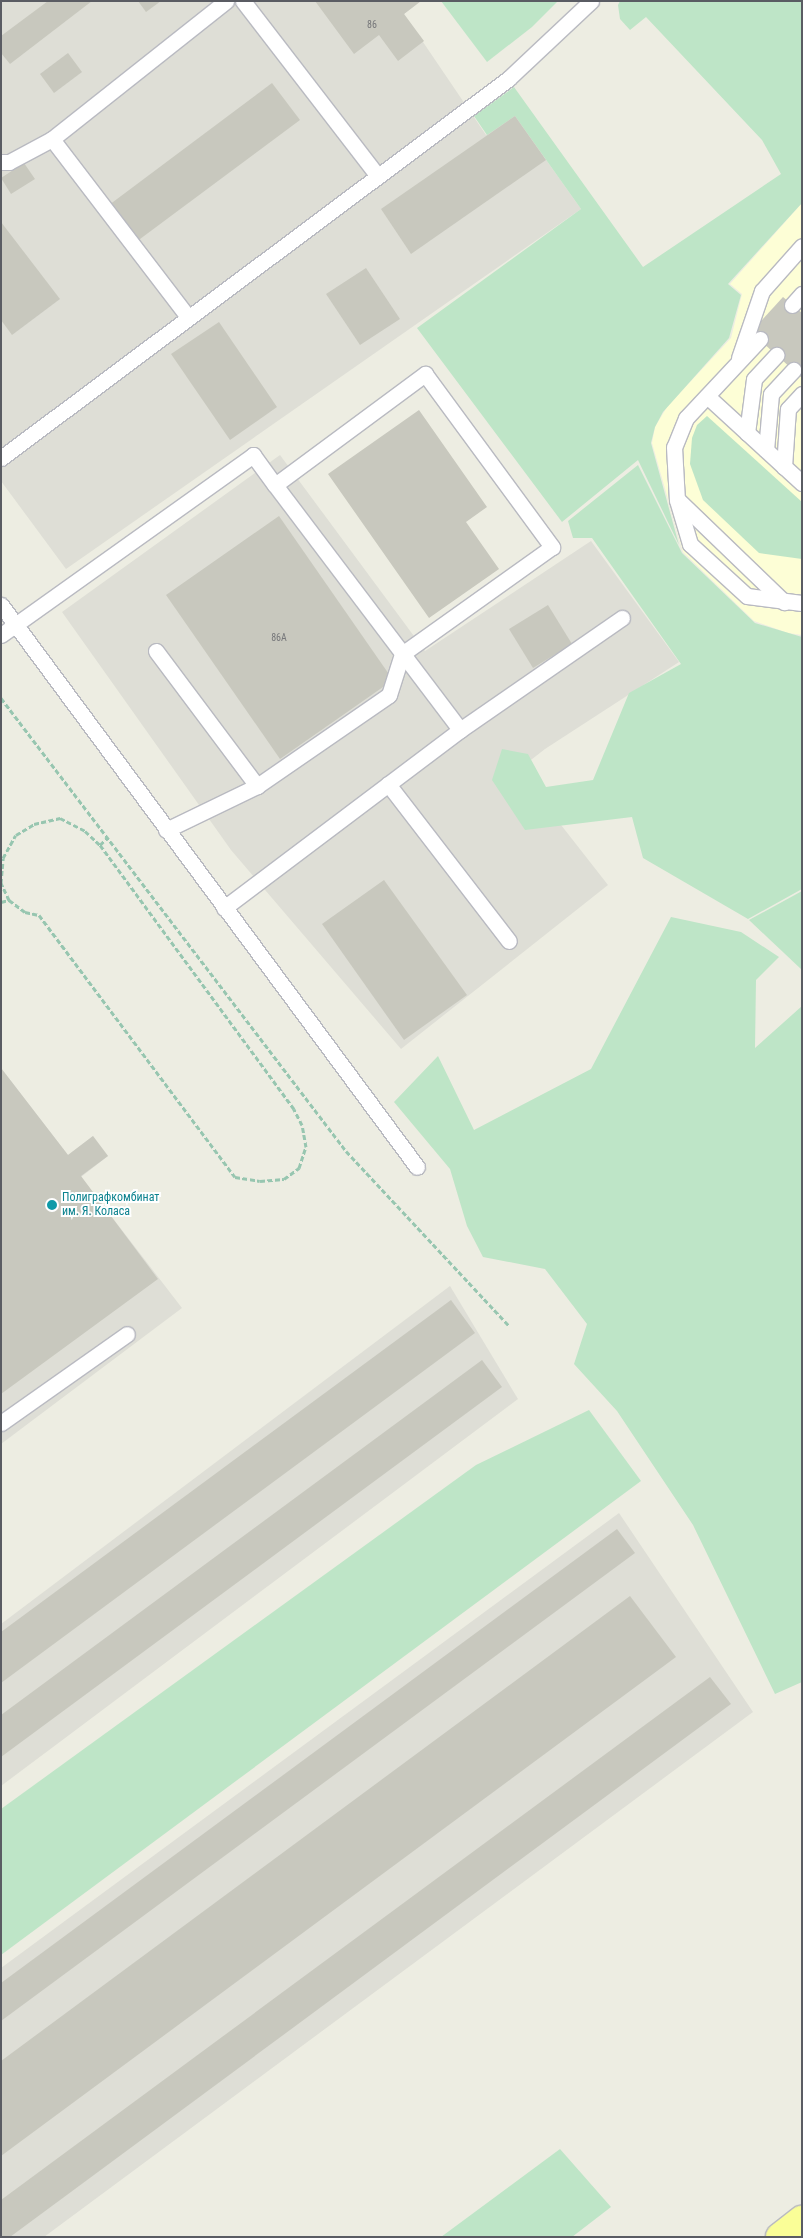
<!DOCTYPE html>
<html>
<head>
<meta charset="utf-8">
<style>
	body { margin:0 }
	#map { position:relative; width:803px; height:2238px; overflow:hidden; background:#edede2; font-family:"Roboto Condensed",sans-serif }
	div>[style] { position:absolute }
	.commercial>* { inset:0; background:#fdfed6 }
	.industrial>* { inset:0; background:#deded6 }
	.green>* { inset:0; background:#bee5c7 }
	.building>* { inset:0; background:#c8c8be }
	.path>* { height:3px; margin-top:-1.5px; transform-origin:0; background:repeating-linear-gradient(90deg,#97c6b0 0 5px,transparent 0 7.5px) }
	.roads { filter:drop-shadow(1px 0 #b9bac1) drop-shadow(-1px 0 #b9bac1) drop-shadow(0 1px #b9bac1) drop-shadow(0 -1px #b9bac1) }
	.service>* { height:15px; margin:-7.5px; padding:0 7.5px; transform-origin:7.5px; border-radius:7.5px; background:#fff }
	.trunk>* { height:28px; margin:-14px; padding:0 14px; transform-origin:14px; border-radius:14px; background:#fafe97 }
	.dots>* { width:14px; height:14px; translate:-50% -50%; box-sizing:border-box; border:2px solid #fff; border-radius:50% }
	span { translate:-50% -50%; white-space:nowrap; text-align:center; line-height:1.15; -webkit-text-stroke:4px #fff; paint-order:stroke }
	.number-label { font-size:10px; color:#76777a }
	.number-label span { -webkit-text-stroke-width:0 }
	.culture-label { font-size:12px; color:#0d838f }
	.left { translate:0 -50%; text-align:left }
	.frame { position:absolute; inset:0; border:2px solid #5a5c63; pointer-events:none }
</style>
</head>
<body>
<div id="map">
	<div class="commercial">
		<i style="clip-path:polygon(802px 203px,802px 635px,788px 633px,754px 621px,683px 552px,652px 443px,655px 427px,667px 407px,731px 338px,742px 294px,730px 284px)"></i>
	</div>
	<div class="industrial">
		<i style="clip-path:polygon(1px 1px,421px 1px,404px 14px,486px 135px,515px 116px,581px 209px,66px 569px,1px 481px)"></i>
		<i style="clip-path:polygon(280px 455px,425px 651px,591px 541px,679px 662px,545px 749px,518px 770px,608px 885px,401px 1049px,231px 850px,62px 612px)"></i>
		<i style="clip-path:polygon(1px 1068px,68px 1155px,93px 1136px,108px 1156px,81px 1177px,182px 1308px,1px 1444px)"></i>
		<i style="clip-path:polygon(450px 1286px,518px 1399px,1px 1786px,1px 1624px)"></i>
		<i style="clip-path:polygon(619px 1513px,753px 1712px,44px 2237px,1px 2237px,1px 1968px)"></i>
	</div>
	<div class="green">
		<i style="clip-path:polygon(441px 1px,558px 1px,532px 27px,487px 62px)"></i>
		<i style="clip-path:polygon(620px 1px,802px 1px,802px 203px,728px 284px,741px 295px,729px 338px,663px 412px,655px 427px,651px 443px,679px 545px,638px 460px,562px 522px,417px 328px,581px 209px,515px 116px,487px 135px,474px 116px,514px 87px,643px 267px,781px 174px,762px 140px,646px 17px,630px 30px,620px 19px,618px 5px)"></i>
		<i style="clip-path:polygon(707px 416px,802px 502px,802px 559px,759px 553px,703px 500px,690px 464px,692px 438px,697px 425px)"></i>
		<i style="clip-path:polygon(638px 465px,682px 553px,755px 623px,802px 637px,802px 889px,748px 919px,643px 858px,632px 817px,525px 830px,492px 780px,502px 749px,528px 754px,546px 787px,593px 780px,629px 693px,681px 664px,592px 538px,573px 538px,568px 521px)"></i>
		<i style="clip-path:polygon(802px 891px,802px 970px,749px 920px)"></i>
		<i style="clip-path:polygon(671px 917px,741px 932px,779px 957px,756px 980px,755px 1048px,802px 1006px,802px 1682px,775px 1694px,693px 1525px,617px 1411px,574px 1364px,587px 1324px,545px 1269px,483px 1257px,467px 1226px,450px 1169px,394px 1102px,438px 1056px,474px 1130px,591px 1069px)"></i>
		<i style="clip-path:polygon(589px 1410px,641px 1481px,1px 1955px,1px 1809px,476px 1465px)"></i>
		<i style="clip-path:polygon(560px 2149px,611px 2207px,572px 2237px,441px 2237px)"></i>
	</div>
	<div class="building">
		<i style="clip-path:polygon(48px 1px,92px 1px,10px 64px,1px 53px,1px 36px)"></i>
		<i style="clip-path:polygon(138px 1px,161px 1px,146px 12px)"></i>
		<i style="clip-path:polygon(315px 1px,421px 1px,404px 14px,424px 41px,398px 61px,379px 35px,354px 54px)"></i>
		<i style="clip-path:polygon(68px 53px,82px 72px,54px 93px,40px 74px)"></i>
		<i style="clip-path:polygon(272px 83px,300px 120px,136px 242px,109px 205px)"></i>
		<i style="clip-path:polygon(515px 116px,546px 160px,411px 254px,381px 209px)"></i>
		<i style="clip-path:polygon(24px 163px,35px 179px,11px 194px,1px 178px)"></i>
		<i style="clip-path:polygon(1px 222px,60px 299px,12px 335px,1px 320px)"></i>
		<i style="clip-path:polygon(366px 268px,400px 319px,360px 345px,326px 294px)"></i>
		<i style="clip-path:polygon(783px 297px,802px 313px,802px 378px,751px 332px)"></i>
		<i style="clip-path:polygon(219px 322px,277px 407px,230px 440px,171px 354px)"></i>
		<i style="clip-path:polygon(419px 410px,487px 507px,466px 522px,499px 569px,429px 618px,328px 474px)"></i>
		<i style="clip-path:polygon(279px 516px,393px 680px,280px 759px,166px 595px)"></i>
		<i style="clip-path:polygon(548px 605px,572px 644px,533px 668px,509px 629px)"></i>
		<i style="clip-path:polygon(384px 880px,467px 995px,404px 1040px,322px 924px)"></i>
		<i style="clip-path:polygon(1px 1068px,68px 1155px,93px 1136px,108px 1156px,81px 1176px,158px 1279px,1px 1394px)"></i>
		<i style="clip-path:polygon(451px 1300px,475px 1333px,1px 1683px,1px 1632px)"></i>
		<i style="clip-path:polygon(482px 1360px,502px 1387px,1px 1757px,1px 1715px)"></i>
		<i style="clip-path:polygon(617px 1529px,635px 1553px,1px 2021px,1px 1983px)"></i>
		<i style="clip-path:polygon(630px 1596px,676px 1657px,1px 2156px,1px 2061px)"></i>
		<i style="clip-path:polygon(710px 1677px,731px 1704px,10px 2237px,1px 2237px,1px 2200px)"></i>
	</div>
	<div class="path">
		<i style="left:1px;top:698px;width:569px;rotate:52.71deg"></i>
		<i style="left:346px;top:1151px;width:238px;rotate:47deg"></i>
		<i style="left:9px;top:900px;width:20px;rotate:37deg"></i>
		<i style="left:25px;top:912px;width:14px;rotate:12deg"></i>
		<i style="left:39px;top:915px;width:327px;rotate:53.2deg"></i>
		<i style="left:235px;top:1177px;width:25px;rotate:9deg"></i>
		<i style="left:260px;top:1181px;width:24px;rotate:-5deg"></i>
		<i style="left:284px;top:1179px;width:19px;rotate:-36deg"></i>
		<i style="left:299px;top:1168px;width:22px;rotate:-72deg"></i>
		<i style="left:306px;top:1147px;width:22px;rotate:-100deg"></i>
		<i style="left:302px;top:1125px;width:18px;rotate:-117deg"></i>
		<i style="left:294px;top:1109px;width:328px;rotate:-126.3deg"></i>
		<i style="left:1px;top:902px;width:8px;rotate:-14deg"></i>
		<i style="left:9px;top:900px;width:19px;rotate:-115deg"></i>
		<i style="left:1px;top:883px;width:25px;rotate:-85deg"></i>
		<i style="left:3px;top:858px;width:26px;rotate:-61deg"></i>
		<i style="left:16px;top:835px;width:21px;rotate:-31deg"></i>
		<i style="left:34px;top:824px;width:27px;rotate:-13deg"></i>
		<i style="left:60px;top:818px;width:28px;rotate:27deg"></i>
		<i style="left:85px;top:831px;width:21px;rotate:43deg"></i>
		<i style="left:100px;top:845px;width:10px;rotate:-45deg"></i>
	</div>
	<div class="roads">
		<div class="service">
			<i style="left:243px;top:1px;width:221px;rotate:52.4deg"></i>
			<i style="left:52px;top:139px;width:224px;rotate:52.6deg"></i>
			<i style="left:1px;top:162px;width:8px"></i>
			<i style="left:9px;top:162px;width:49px;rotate:-28.1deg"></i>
			<i style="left:52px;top:139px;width:222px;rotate:-38.4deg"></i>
			<i style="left:792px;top:305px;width:15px;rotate:-48deg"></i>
			<i style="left:760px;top:339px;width:108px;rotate:133.1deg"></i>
			<i style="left:686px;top:418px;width:31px;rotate:112deg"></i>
			<i style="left:674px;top:447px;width:53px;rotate:86.8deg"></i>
			<i style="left:677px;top:500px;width:46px;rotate:73.5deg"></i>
			<i style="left:690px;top:544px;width:77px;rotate:42.4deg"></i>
			<i style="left:747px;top:596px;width:55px;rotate:7.3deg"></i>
			<i style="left:739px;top:358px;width:71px;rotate:-71.1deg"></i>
			<i style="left:762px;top:291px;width:60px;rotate:-48.4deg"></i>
			<i style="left:707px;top:396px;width:129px;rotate:42.5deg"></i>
			<i style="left:747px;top:433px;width:54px;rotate:-82.6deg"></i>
			<i style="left:754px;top:379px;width:33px;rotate:-47deg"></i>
			<i style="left:766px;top:450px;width:56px;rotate:-84.9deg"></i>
			<i style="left:771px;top:394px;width:33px;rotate:-47deg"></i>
			<i style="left:1px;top:458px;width:633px;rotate:-36.78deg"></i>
			<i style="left:508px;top:79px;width:114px;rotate:-43.2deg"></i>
			<i style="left:784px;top:467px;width:58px;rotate:-86.1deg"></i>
			<i style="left:788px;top:409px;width:21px;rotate:-47deg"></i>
			<i style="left:275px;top:485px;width:307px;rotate:52.9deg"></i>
			<i style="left:679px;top:501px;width:146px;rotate:43.9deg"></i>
			<i style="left:1px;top:605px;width:699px;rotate:53.49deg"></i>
			<i style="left:1px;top:635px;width:310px;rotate:-35.5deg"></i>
			<i style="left:253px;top:455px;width:37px;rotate:54deg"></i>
			<i style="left:275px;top:485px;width:187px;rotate:-36.5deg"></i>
			<i style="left:425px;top:374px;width:215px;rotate:53.7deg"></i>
			<i style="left:552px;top:547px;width:184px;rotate:144.5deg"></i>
			<i style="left:402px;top:654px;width:43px;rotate:107.6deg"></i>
			<i style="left:389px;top:695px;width:160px;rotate:145.4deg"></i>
			<i style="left:257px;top:786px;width:101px;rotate:154.2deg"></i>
			<i style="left:156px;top:651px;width:169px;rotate:53.2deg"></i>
			<i style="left:388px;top:784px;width:198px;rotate:52.4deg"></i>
			<i style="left:224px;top:908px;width:296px;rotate:-37deg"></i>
			<i style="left:460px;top:730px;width:197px;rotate:-34.7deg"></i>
			<i style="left:1px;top:1423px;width:154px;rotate:-35.2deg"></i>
		</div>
		<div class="trunk">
			<i style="left:780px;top:2237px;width:28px;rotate:-38deg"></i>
		</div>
	</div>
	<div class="dots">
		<i style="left:52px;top:1205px;background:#0f9aa8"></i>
	</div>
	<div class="number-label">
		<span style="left:372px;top:25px">86</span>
		<span style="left:279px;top:638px">86А</span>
	</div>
	<div class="culture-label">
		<span class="left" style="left:62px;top:1205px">Полиграфкомбинат<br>им. Я. Коласа</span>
	</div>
	<div class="frame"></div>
</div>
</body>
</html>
